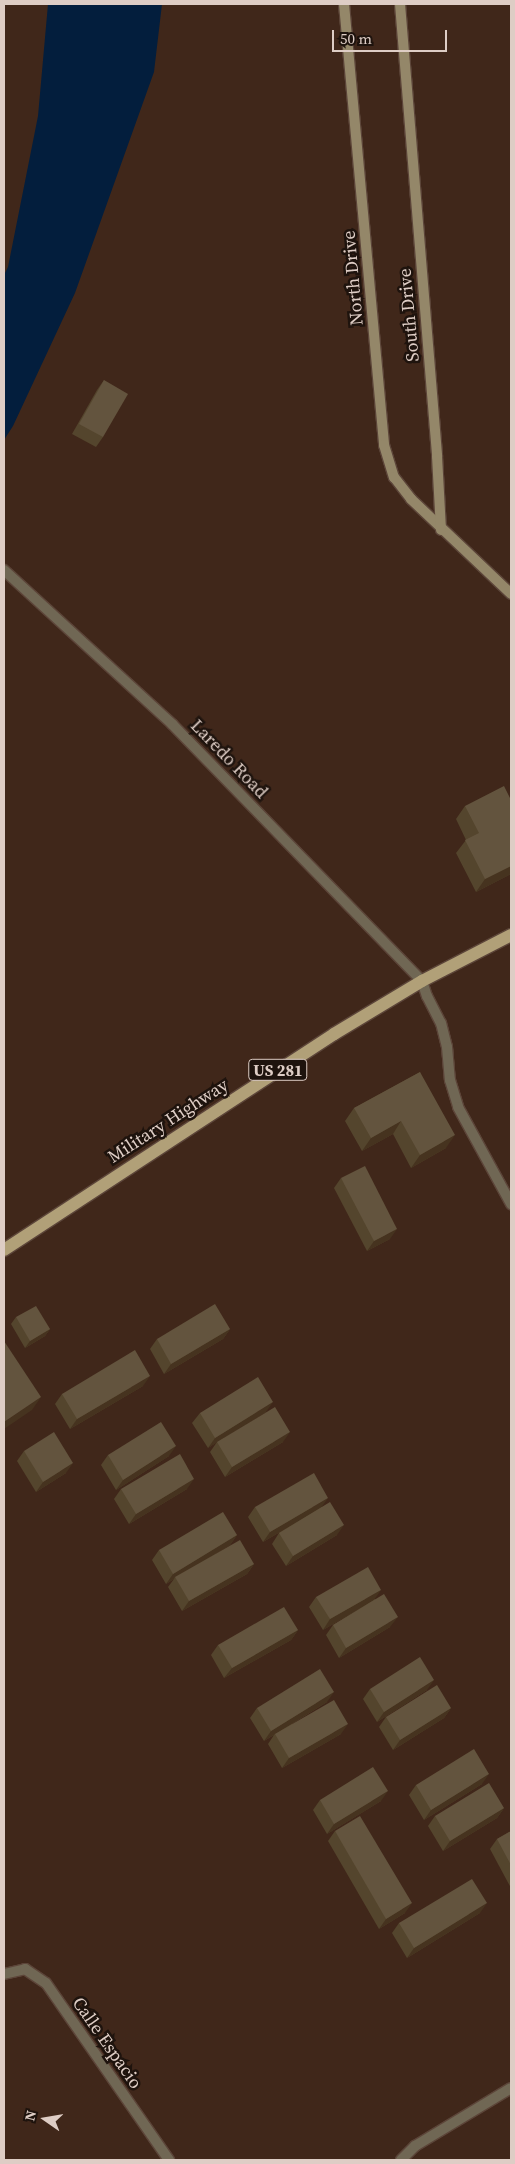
<!DOCTYPE html>
<html>
<head>
<meta charset="utf-8">
<style>
	body { margin:0 }
	#map { position:relative; width:515px; height:2164px; overflow:hidden; background:#40271a; font-family:"Source Serif 4",serif }
	div>[style] { position:absolute }
	.water>* { inset:0; background:#031e3d }
	.roads { filter:drop-shadow(1px 0 #5c4539) drop-shadow(-1px 0 #5c4539) drop-shadow(0 1px #5c4539) drop-shadow(0 -1px #5c4539) }
	.street>* { height:10px; margin:-5px; padding:0 5px; transform-origin:5px; border-radius:5px; background:#706754 }
	.secondary>* { height:10px; margin:-5px; padding:0 5px; transform-origin:5px; border-radius:5px; background:#948769 }
	.primary>* { height:12px; margin:-6px; padding:0 6px; transform-origin:6px; border-radius:6px; background:#b1a078 }
	.wall>* { inset:0; background:#54452d }
	.shaded-wall>* { inset:0; background:#46331f }
	.building>* { inset:0; background:#63543e }
	span { translate:-50% -50%; white-space:nowrap; text-align:center; line-height:1.15; -webkit-text-stroke:5px #1e130d; paint-order:stroke }
	.shield-label span { padding:1px 4px; background:#1e130d; border:1px solid; border-radius:4px; -webkit-text-stroke-width:0 }
	.shield-label { font-size:16px; color:#decdc5; font-weight:700 }
	.street-label { font-size:18px; color:#decdc5 }
	.frame { position:absolute; inset:0; border:5px solid #decdc5; pointer-events:none }
	.north { position:absolute; left:20px; top:2094px; width:50px; height:50px; -webkit-text-stroke:4px #1e130d; paint-order:stroke; rotate:283deg; font-size:14px; font-weight:700; line-height:20px; text-align:center; color:#decdc5 }
	.north::after { content:''; display:block; margin:auto; width:18px; height:22px; background:#decdc5; clip-path:polygon(50% 0,100% 100%,50% 72%,0 100%) }
	.scale { position:absolute; left:332px; top:30px; width:115px; height:22px; box-sizing:border-box; border:2px solid #decdc5; border-top:0; padding-left:6px; font-size:15px; line-height:18px; white-space:nowrap; color:#decdc5; -webkit-text-stroke:4px #1e130d; paint-order:stroke }
</style>
</head>
<body>
<div id="map">
	<div class="water">
		<i style="clip-path:polygon(48px 4px,162px 4px,154px 72px,75px 293px,13px 426px,4px 440px,4px 275px,8px 267px,38px 116px)"></i>
	</div>
	<div class="roads">
		<div class="street">
			<i style="left:4px;top:570px;width:228px;rotate:42.5deg"></i>
			<i style="left:172px;top:724px;width:359px;rotate:45.8deg"></i>
			<i style="left:422px;top:981px;width:16px;rotate:72deg"></i>
			<i style="left:427px;top:996px;width:30px;rotate:63deg"></i>
			<i style="left:441px;top:1023px;width:25px;rotate:76deg"></i>
			<i style="left:447px;top:1047px;width:33px;rotate:85deg"></i>
			<i style="left:450px;top:1080px;width:28px;rotate:73deg"></i>
			<i style="left:458px;top:1107px;width:111px;rotate:61.3deg"></i>
			<i style="left:4px;top:1974px;width:22px;rotate:-13deg"></i>
			<i style="left:25px;top:1969px;width:25px;rotate:34deg"></i>
			<i style="left:46px;top:1983px;width:216px;rotate:55.2deg"></i>
			<i style="left:401px;top:2160px;width:20px;rotate:-45deg"></i>
			<i style="left:415px;top:2146px;width:112px;rotate:-31.1deg"></i>
		</div>
		<div class="secondary">
			<i style="left:344px;top:4px;width:443px;rotate:84.8deg"></i>
			<i style="left:384px;top:445px;width:34px;rotate:73deg"></i>
			<i style="left:394px;top:477px;width:28px;rotate:52deg"></i>
			<i style="left:411px;top:499px;width:138px;rotate:43.5deg"></i>
			<i style="left:400px;top:4px;width:454px;rotate:85.3deg"></i>
			<i style="left:437px;top:456px;width:74px;rotate:86.9deg"></i>
		</div>
		<div class="primary">
			<i style="left:4px;top:1250px;width:394px;rotate:-33.2deg"></i>
			<i style="left:334px;top:1034px;width:103px;rotate:-31.1deg"></i>
			<i style="left:422px;top:981px;width:100px;rotate:-27.3deg"></i>
		</div>
	</div>
	<div class="wall">
		<i style="clip-path:polygon(104px 380px,103px 437px,96px 447px,72px 434px,97px 390px)"></i>
		<i style="clip-path:polygon(511px 800px,511px 874px,476px 892px,456px 853px,466px 840px,456px 819px,465px 806px)"></i>
		<i style="clip-path:polygon(420px 1072px,446px 1148px,411px 1168px,393px 1134px,362px 1151px,345px 1121px,354px 1108px)"></i>
		<i style="clip-path:polygon(341px 1178px,390px 1239px,367px 1251px,334px 1188px)"></i>
		<i style="clip-path:polygon(16px 1317px,50px 1329px,45px 1336px,25px 1348px,11px 1324px)"></i>
		<i style="clip-path:polygon(230px 1329px,223px 1339px,164px 1374px,150px 1349px,157px 1339px)"></i>
		<i style="clip-path:polygon(143px 1386px,70px 1429px,55px 1404px,62px 1394px)"></i>
		<i style="clip-path:polygon(266px 1412px,223px 1438px,283px 1442px,225px 1477px,210px 1452px,217px 1442px,208px 1448px,192px 1423px,200px 1413px)"></i>
		<i style="clip-path:polygon(24px 1451px,66px 1473px,36px 1492px,17px 1461px)"></i>
		<i style="clip-path:polygon(108px 1455px,169px 1456px,116px 1490px,101px 1465px)"></i>
		<i style="clip-path:polygon(121px 1489px,187px 1489px,129px 1524px,114px 1499px)"></i>
		<i style="clip-path:polygon(255px 1507px,322px 1507px,337px 1535px,286px 1566px,272px 1544px,279px 1533px,304px 1518px,263px 1542px,248px 1517px)"></i>
		<i style="clip-path:polygon(237px 1535px,230px 1545px,205px 1560px,254px 1564px,247px 1574px,182px 1611px,168px 1587px,174px 1579px,166px 1584px,152px 1560px,159px 1550px)"></i>
		<i style="clip-path:polygon(316px 1597px,375px 1599px,390px 1627px,339px 1658px,326px 1635px,333px 1625px,369px 1603px,323px 1630px,309px 1607px)"></i>
		<i style="clip-path:polygon(298px 1630px,291px 1640px,224px 1678px,211px 1655px,218px 1645px)"></i>
		<i style="clip-path:polygon(370px 1689px,427px 1690px,377px 1722px,363px 1699px)"></i>
		<i style="clip-path:polygon(327px 1702px,292px 1724px,341px 1734px,282px 1768px,268px 1744px,274px 1735px,264px 1741px,250px 1718px,257px 1708px)"></i>
		<i style="clip-path:polygon(451px 1708px,444px 1718px,393px 1750px,379px 1727px,386px 1717px)"></i>
		<i style="clip-path:polygon(482px 1784px,424px 1820px,409px 1795px,416px 1785px)"></i>
		<i style="clip-path:polygon(320px 1800px,381px 1801px,327px 1834px,313px 1810px)"></i>
		<i style="clip-path:polygon(504px 1808px,497px 1818px,443px 1851px,428px 1826px,435px 1816px)"></i>
		<i style="clip-path:polygon(335px 1831px,405px 1913px,379px 1929px,328px 1841px)"></i>
		<i style="clip-path:polygon(511px 1831px,511px 1888px,490px 1849px,497px 1839px)"></i>
		<i style="clip-path:polygon(480px 1913px,407px 1958px,392px 1933px,399px 1923px)"></i>
	</div>
	<div class="shaded-wall">
		<i style="clip-path:polygon(511px 866px,511px 874px,476px 892px,485px 879px)"></i>
		<i style="clip-path:polygon(401px 1121px,393px 1134px,362px 1151px,371px 1138px)"></i>
		<i style="clip-path:polygon(455px 1135px,446px 1148px,411px 1168px,420px 1155px)"></i>
		<i style="clip-path:polygon(397px 1229px,390px 1239px,367px 1251px,374px 1241px)"></i>
		<i style="clip-path:polygon(50px 1329px,45px 1336px,25px 1348px,30px 1341px)"></i>
		<i style="clip-path:polygon(230px 1329px,223px 1339px,164px 1374px,171px 1364px)"></i>
		<i style="clip-path:polygon(150px 1376px,143px 1386px,70px 1429px,77px 1419px)"></i>
		<i style="clip-path:polygon(41px 1397px,32px 1410px,4px 1429px,4px 1422px)"></i>
		<i style="clip-path:polygon(273px 1402px,266px 1412px,208px 1448px,215px 1438px)"></i>
		<i style="clip-path:polygon(290px 1432px,283px 1442px,225px 1477px,232px 1467px)"></i>
		<i style="clip-path:polygon(176px 1446px,169px 1456px,116px 1490px,123px 1480px)"></i>
		<i style="clip-path:polygon(73px 1463px,66px 1473px,36px 1492px,43px 1482px)"></i>
		<i style="clip-path:polygon(194px 1479px,187px 1489px,129px 1524px,136px 1514px)"></i>
		<i style="clip-path:polygon(328px 1498px,321px 1508px,263px 1542px,270px 1532px)"></i>
		<i style="clip-path:polygon(344px 1525px,337px 1535px,286px 1566px,293px 1556px)"></i>
		<i style="clip-path:polygon(237px 1535px,230px 1545px,176px 1578px,175px 1577px,174px 1579px,166px 1584px,173px 1574px)"></i>
		<i style="clip-path:polygon(254px 1564px,247px 1574px,182px 1611px,189px 1601px)"></i>
		<i style="clip-path:polygon(381px 1590px,374px 1600px,323px 1630px,330px 1619px)"></i>
		<i style="clip-path:polygon(398px 1617px,390px 1627px,339px 1658px,346px 1648px)"></i>
		<i style="clip-path:polygon(298px 1630px,291px 1640px,224px 1678px,232px 1668px)"></i>
		<i style="clip-path:polygon(434px 1680px,427px 1690px,377px 1722px,384px 1712px)"></i>
		<i style="clip-path:polygon(334px 1692px,327px 1702px,264px 1741px,271px 1731px)"></i>
		<i style="clip-path:polygon(451px 1708px,444px 1718px,393px 1750px,400px 1740px)"></i>
		<i style="clip-path:polygon(348px 1724px,341px 1734px,282px 1768px,289px 1758px)"></i>
		<i style="clip-path:polygon(489px 1774px,482px 1784px,424px 1820px,431px 1810px)"></i>
		<i style="clip-path:polygon(388px 1791px,381px 1801px,327px 1834px,334px 1824px)"></i>
		<i style="clip-path:polygon(504px 1808px,497px 1818px,443px 1851px,450px 1841px)"></i>
		<i style="clip-path:polygon(412px 1903px,405px 1913px,379px 1929px,386px 1919px)"></i>
		<i style="clip-path:polygon(487px 1903px,480px 1913px,407px 1958px,414px 1948px)"></i>
	</div>
	<div class="building">
		<i style="clip-path:polygon(104px 380px,128px 394px,103px 437px,79px 424px)"></i>
		<i style="clip-path:polygon(504px 786px,511px 800px,511px 866px,485px 879px,465px 840px,479px 833px,465px 806px)"></i>
		<i style="clip-path:polygon(420px 1072px,455px 1135px,420px 1155px,401px 1121px,371px 1138px,354px 1108px)"></i>
		<i style="clip-path:polygon(365px 1166px,397px 1229px,374px 1241px,341px 1178px)"></i>
		<i style="clip-path:polygon(215px 1304px,230px 1329px,171px 1364px,157px 1339px)"></i>
		<i style="clip-path:polygon(36px 1306px,50px 1329px,30px 1341px,16px 1317px)"></i>
		<i style="clip-path:polygon(4px 1341px,41px 1397px,4px 1422px)"></i>
		<i style="clip-path:polygon(135px 1350px,150px 1376px,77px 1419px,62px 1394px)"></i>
		<i style="clip-path:polygon(258px 1377px,273px 1402px,215px 1438px,200px 1413px)"></i>
		<i style="clip-path:polygon(275px 1407px,290px 1432px,232px 1467px,217px 1442px)"></i>
		<i style="clip-path:polygon(161px 1422px,176px 1446px,123px 1480px,108px 1455px)"></i>
		<i style="clip-path:polygon(54px 1432px,73px 1463px,43px 1482px,24px 1451px)"></i>
		<i style="clip-path:polygon(180px 1454px,194px 1479px,136px 1514px,121px 1489px)"></i>
		<i style="clip-path:polygon(314px 1473px,328px 1498px,270px 1532px,255px 1507px)"></i>
		<i style="clip-path:polygon(330px 1502px,344px 1525px,293px 1556px,279px 1533px)"></i>
		<i style="clip-path:polygon(223px 1512px,237px 1535px,173px 1574px,159px 1550px)"></i>
		<i style="clip-path:polygon(240px 1540px,254px 1564px,189px 1601px,175px 1577px)"></i>
		<i style="clip-path:polygon(368px 1567px,381px 1590px,330px 1619px,316px 1597px)"></i>
		<i style="clip-path:polygon(384px 1594px,398px 1617px,346px 1648px,333px 1625px)"></i>
		<i style="clip-path:polygon(284px 1607px,298px 1630px,232px 1668px,218px 1645px)"></i>
		<i style="clip-path:polygon(420px 1657px,434px 1680px,384px 1712px,370px 1689px)"></i>
		<i style="clip-path:polygon(320px 1669px,334px 1692px,271px 1731px,257px 1708px)"></i>
		<i style="clip-path:polygon(437px 1685px,451px 1708px,400px 1740px,386px 1717px)"></i>
		<i style="clip-path:polygon(334px 1700px,348px 1724px,289px 1758px,275px 1734px)"></i>
		<i style="clip-path:polygon(474px 1749px,489px 1774px,431px 1810px,416px 1785px)"></i>
		<i style="clip-path:polygon(373px 1767px,388px 1791px,334px 1824px,320px 1800px)"></i>
		<i style="clip-path:polygon(489px 1783px,504px 1808px,450px 1841px,435px 1816px)"></i>
		<i style="clip-path:polygon(360px 1816px,412px 1903px,386px 1919px,335px 1831px)"></i>
		<i style="clip-path:polygon(511px 1831px,511px 1865px,497px 1839px)"></i>
		<i style="clip-path:polygon(472px 1879px,487px 1903px,414px 1948px,399px 1923px)"></i>
	</div>
	<div class="shield-label">
		<span style="left:278px;top:1070px">US 281</span>
	</div>
	<div class="street-label">
		<span style="left:353px;top:278px;rotate:-95deg">North Drive</span>
		<span style="left:409px;top:315px;rotate:-95deg">South Drive</span>
		<span style="left:229px;top:759px;rotate:46deg">Laredo Road</span>
		<span style="left:168px;top:1121px;rotate:-33deg">Military Highway</span>
		<span style="left:107px;top:2043px;rotate:55deg">Calle Espacio</span>
	</div>
	<div class="frame"></div>
	<div class="north">N</div>
	<div class="scale">50 m</div>
</div>
</body>
</html>
